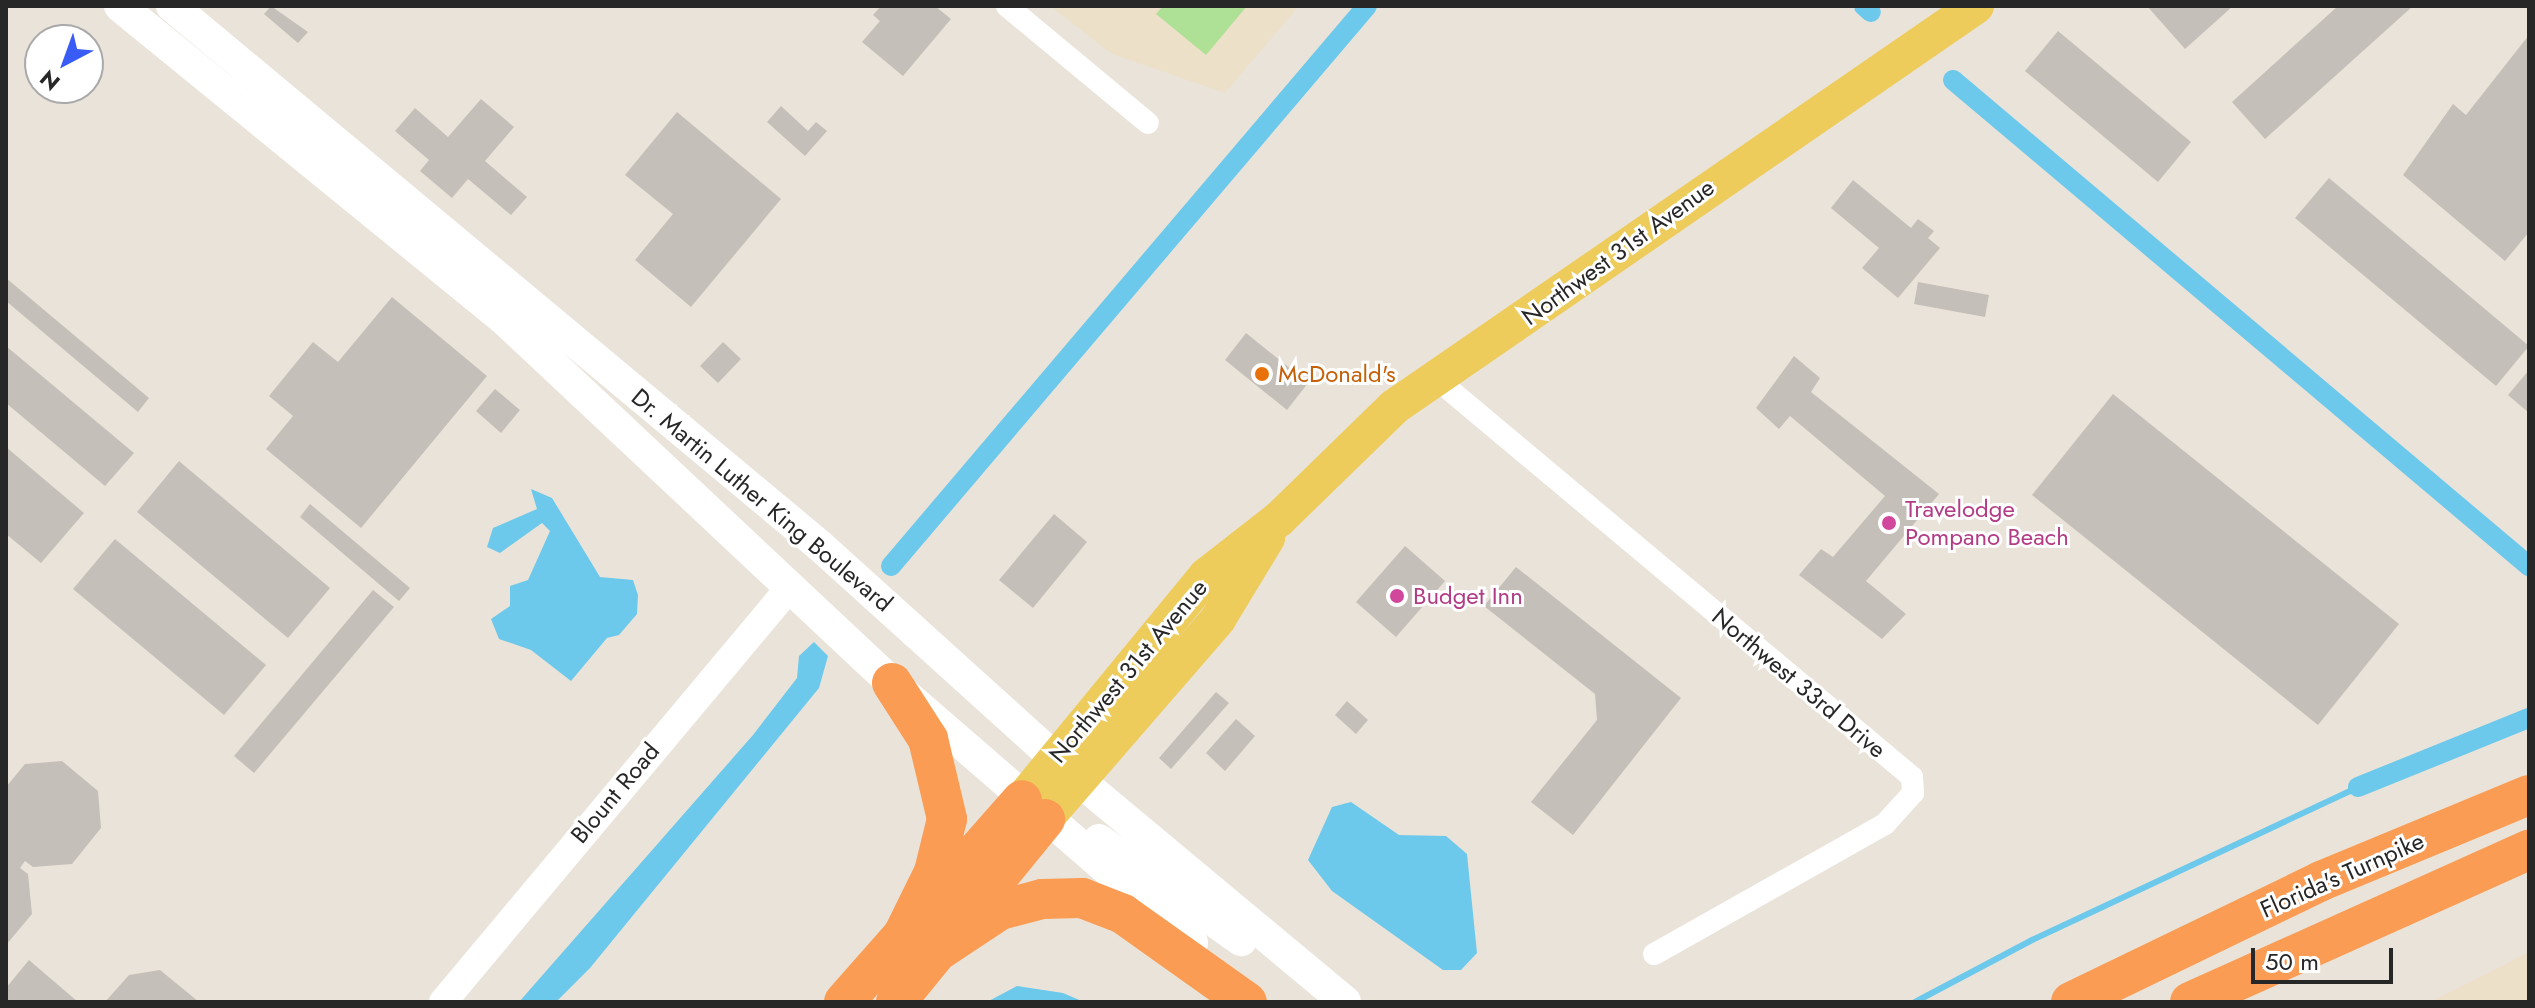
<!DOCTYPE html>
<html>
<head>
<meta charset="utf-8">
<style>
	body { margin:0 }
	#map { position:relative; width:2535px; height:1008px; overflow:hidden; background:#eae3d9; font-family:Jost,sans-serif }
	div>[style] { position:absolute }
	.education>* { inset:0; background:#ece0c8 }
	.green>* { inset:0; background:#aee095 }
	.water>* { inset:0; background:#6cc9eb }
	.stream>* { height:6px; margin:-3px; padding:0 3px; transform-origin:3px; border-radius:3px; background:#6cc9eb }
	.canal>* { height:20px; margin:-10px; padding:0 10px; transform-origin:10px; border-radius:10px; background:#6cc9eb }
	.building>* { inset:0; background:#c5bfb9 }
	.minor>* { height:22px; margin:-11px; padding:0 11px; transform-origin:11px; border-radius:11px; background:#fff }
	.tertiary>* { height:28px; margin:-14px; padding:0 14px; transform-origin:14px; border-radius:14px; background:#fff }
	.secondary>* { height:32px; margin:-16px; padding:0 16px; transform-origin:16px; border-radius:16px; background:#fff }
	.primary>* { height:36px; margin:-18px; padding:0 18px; transform-origin:18px; border-radius:18px; background:#edcc5b }
	.motorway>* { height:40px; margin:-20px; padding:0 20px; transform-origin:20px; border-radius:20px; background:#fa9c53 }
	.dots>* { width:22px; height:22px; translate:-50% -50%; box-sizing:border-box; border:4px solid #fff; border-radius:50% }
	span { translate:-50% -50%; white-space:nowrap; text-align:center; line-height:1.15; -webkit-text-stroke:6px #fff; paint-order:stroke }
	.street-label { font-size:24px; color:#272727 }
	.food-label { font-size:24px; color:#c56008 }
	.left { translate:0 -50%; text-align:left }
	.hotel-label { font-size:24px; color:#b23c85 }
	.frame { position:absolute; inset:0; border:8px solid #272727; pointer-events:none }
	.north { position:absolute; left:24px; top:24px; width:80px; height:80px; box-sizing:border-box; background:#fff; border:2px solid #a9a9a9; border-radius:50%; rotate:221deg; font-size:22px; font-weight:700; line-height:32px; text-align:center; color:#272727 }
	.north::after { content:''; display:block; margin:auto; width:28px; height:36px; background:#3a5cf6; clip-path:polygon(50% 0,100% 100%,50% 72%,0 100%) }
	.scale { position:absolute; left:2251px; top:948px; width:142px; height:36px; box-sizing:border-box; border:4px solid #272727; border-top:0; padding-left:10px; font-size:24px; line-height:28px; white-space:nowrap; color:#272727; -webkit-text-stroke:6px #fff; paint-order:stroke }
</style>
</head>
<body>
<div id="map">
	<div class="education">
		<i style="clip-path:polygon(1050px 6px,1299px 6px,1225px 93px,1112px 54px)"></i>
		<i style="clip-path:polygon(2529px 952px,2529px 1002px,2430px 1002px)"></i>
	</div>
	<div class="green">
		<i style="clip-path:polygon(1163px 6px,1247px 6px,1206px 55px,1156px 14px)"></i>
	</div>
	<div class="water">
		<i style="clip-path:polygon(531px 489px,552px 498px,600px 577px,633px 580px,638px 595px,637px 614px,619px 635px,607px 638px,571px 681px,531px 650px,499px 639px,491px 619px,510px 606px,510px 586px,528px 580px,550px 531px,542px 523px,500px 553px,487px 547px,493px 528px,537px 509px)"></i>
		<i style="clip-path:polygon(814px 642px,828px 656px,819px 688px,590px 968px,556px 1002px,519px 1002px,753px 735px,797px 678px,799px 656px)"></i>
		<i style="clip-path:polygon(1351px 802px,1399px 835px,1446px 836px,1467px 854px,1477px 953px,1461px 970px,1443px 970px,1332px 891px,1308px 860px,1332px 807px)"></i>
		<i style="clip-path:polygon(1017px 986px,1063px 993px,1084px 1002px,987px 1002px)"></i>
	</div>
	<div class="stream">
		<i style="left:1915px;top:1002px;width:132px;rotate:-27.9deg"></i>
		<i style="left:2032px;top:940px;width:360px;rotate:-25.1deg"></i>
	</div>
	<div class="canal">
		<i style="left:1864px;top:6px;width:9px;rotate:41deg"></i>
		<i style="left:1953px;top:80px;width:754px;rotate:40.16deg"></i>
		<i style="left:891px;top:566px;width:735px;rotate:-49.64deg"></i>
		<i style="left:2358px;top:787px;width:184px;rotate:-22deg"></i>
	</div>
	<div class="building">
		<i style="clip-path:polygon(271px 6px,308px 32px,298px 43px,264px 14px)"></i>
		<i style="clip-path:polygon(881px 6px,935px 6px,951px 19px,903px 76px,862px 42px,880px 21px,873px 15px)"></i>
		<i style="clip-path:polygon(2147px 6px,2233px 6px,2185px 49px)"></i>
		<i style="clip-path:polygon(2338px 6px,2413px 6px,2265px 139px,2232px 102px)"></i>
		<i style="clip-path:polygon(2058px 31px,2191px 142px,2158px 182px,2025px 71px)"></i>
		<i style="clip-path:polygon(2529px 35px,2529px 232px,2505px 261px,2403px 175px,2453px 104px,2466px 115px)"></i>
		<i style="clip-path:polygon(481px 99px,514px 127px,485px 161px,527px 197px,511px 215px,468px 179px,452px 198px,420px 171px,429px 160px,395px 131px,415px 108px,448px 137px)"></i>
		<i style="clip-path:polygon(781px 106px,808px 131px,816px 122px,827px 131px,805px 156px,767px 122px)"></i>
		<i style="clip-path:polygon(677px 112px,781px 199px,691px 307px,635px 260px,673px 214px,625px 175px)"></i>
		<i style="clip-path:polygon(2329px 178px,2529px 346px,2496px 386px,2295px 218px)"></i>
		<i style="clip-path:polygon(1853px 180px,1911px 228px,1918px 219px,1934px 231px,1928px 238px,1940px 248px,1898px 298px,1862px 268px,1879px 248px,1831px 208px)"></i>
		<i style="clip-path:polygon(6px 278px,149px 398px,138px 412px,6px 301px)"></i>
		<i style="clip-path:polygon(1918px 282px,1989px 295px,1985px 317px,1914px 304px)"></i>
		<i style="clip-path:polygon(392px 297px,487px 376px,361px 528px,266px 449px,293px 416px,269px 396px,313px 342px,338px 362px)"></i>
		<i style="clip-path:polygon(1246px 333px,1308px 383px,1287px 410px,1225px 360px)"></i>
		<i style="clip-path:polygon(723px 342px,741px 359px,718px 383px,700px 366px)"></i>
		<i style="clip-path:polygon(6px 346px,134px 453px,105px 486px,6px 403px)"></i>
		<i style="clip-path:polygon(1794px 356px,1820px 378px,1811px 392px,1939px 494px,1866px 581px,1906px 614px,1882px 639px,1799px 575px,1821px 549px,1833px 557px,1885px 496px,1790px 416px,1779px 429px,1756px 408px)"></i>
		<i style="clip-path:polygon(2529px 370px,2529px 413px,2508px 395px)"></i>
		<i style="clip-path:polygon(495px 389px,520px 410px,501px 433px,476px 411px)"></i>
		<i style="clip-path:polygon(2113px 394px,2399px 624px,2318px 725px,2032px 495px)"></i>
		<i style="clip-path:polygon(6px 447px,84px 513px,41px 563px,6px 534px)"></i>
		<i style="clip-path:polygon(179px 461px,330px 588px,288px 638px,137px 512px)"></i>
		<i style="clip-path:polygon(310px 504px,410px 588px,399px 601px,300px 517px)"></i>
		<i style="clip-path:polygon(1054px 514px,1087px 542px,1033px 608px,999px 580px)"></i>
		<i style="clip-path:polygon(115px 539px,266px 665px,224px 715px,73px 589px)"></i>
		<i style="clip-path:polygon(1405px 546px,1445px 581px,1396px 637px,1356px 602px)"></i>
		<i style="clip-path:polygon(1516px 567px,1681px 698px,1573px 835px,1531px 802px,1597px 720px,1595px 694px,1484px 606px)"></i>
		<i style="clip-path:polygon(373px 590px,394px 607px,254px 773px,234px 756px)"></i>
		<i style="clip-path:polygon(1216px 692px,1229px 703px,1171px 769px,1159px 758px)"></i>
		<i style="clip-path:polygon(1347px 701px,1368px 720px,1356px 734px,1335px 715px)"></i>
		<i style="clip-path:polygon(1236px 719px,1255px 736px,1225px 771px,1206px 753px)"></i>
		<i style="clip-path:polygon(62px 761px,98px 791px,101px 828px,72px 864px,33px 867px,25px 861px,20px 868px,28px 874px,32px 914px,6px 945px,6px 787px,25px 764px)"></i>
		<i style="clip-path:polygon(29px 960px,78px 1002px,6px 1002px,6px 988px)"></i>
		<i style="clip-path:polygon(160px 970px,199px 1002px,105px 1002px,129px 975px)"></i>
	</div>
	<div class="minor">
		<i style="left:1007px;top:6px;width:183px;rotate:39.7deg"></i>
		<i style="left:1439px;top:381px;width:617px;rotate:39.94deg"></i>
		<i style="left:1912px;top:777px;width:16px;rotate:86deg"></i>
		<i style="left:1913px;top:793px;width:42px;rotate:132.1deg"></i>
		<i style="left:1885px;top:824px;width:265px;rotate:150.6deg"></i>
	</div>
	<div class="tertiary">
		<i style="left:443px;top:1002px;width:542px;rotate:-50.09deg"></i>
	</div>
	<div class="secondary">
		<i style="left:120px;top:6px;width:497px;rotate:39.2deg"></i>
		<i style="left:505px;top:320px;width:531px;rotate:43.17deg"></i>
		<i style="left:892px;top:683px;width:397px;rotate:40.9deg"></i>
		<i style="left:172px;top:6px;width:842px;rotate:39.8deg"></i>
		<i style="left:819px;top:545px;width:352px;rotate:42.1deg"></i>
		<i style="left:1080px;top:781px;width:345px;rotate:39.8deg"></i>
		<i style="left:1099px;top:840px;width:174px;rotate:35.2deg"></i>
	</div>
	<div class="primary">
		<i style="left:1022px;top:800px;width:290px;rotate:-50.6deg"></i>
		<i style="left:1206px;top:576px;width:93px;rotate:-38deg"></i>
		<i style="left:1279px;top:519px;width:161px;rotate:-44.2deg"></i>
		<i style="left:1394px;top:407px;width:707px;rotate:-34.57deg"></i>
		<i style="left:1045px;top:819px;width:264px;rotate:-49.1deg"></i>
		<i style="left:1218px;top:619px;width:95px;rotate:-58.8deg"></i>
	</div>
	<div class="motorway">
		<i style="left:892px;top:683px;width:67px;rotate:57.3deg"></i>
		<i style="left:928px;top:739px;width:82px;rotate:76.6deg"></i>
		<i style="left:947px;top:819px;width:55px;rotate:103.8deg"></i>
		<i style="left:934px;top:872px;width:75px;rotate:116.2deg"></i>
		<i style="left:941px;top:949px;width:71px;rotate:-33.5deg"></i>
		<i style="left:1000px;top:910px;width:43px;rotate:-14.7deg"></i>
		<i style="left:1042px;top:899px;width:40px;rotate:-1.4deg"></i>
		<i style="left:1082px;top:898px;width:44px;rotate:21.3deg"></i>
		<i style="left:1123px;top:914px;width:152px;rotate:35.4deg"></i>
		<i style="left:844px;top:1002px;width:269px;rotate:-48.6deg"></i>
		<i style="left:896px;top:1002px;width:236px;rotate:-50.8deg"></i>
		<i style="left:2071px;top:1002px;width:278px;rotate:-25.8deg"></i>
		<i style="left:2321px;top:881px;width:225px;rotate:-22.5deg"></i>
		<i style="left:2190px;top:1002px;width:372px;rotate:-24.2deg"></i>
	</div>
	<div class="dots">
		<i style="left:1262px;top:374px;background:#e8710a"></i>
		<i style="left:1889px;top:523px;background:#d1479c"></i>
		<i style="left:1397px;top:596px;background:#d1479c"></i>
	</div>
	<div class="street-label">
		<span style="left:1618px;top:252px;rotate:-36deg">Northwest 31st Avenue</span>
		<span style="left:762px;top:500px;rotate:40deg">Dr. Martin Luther King Boulevard</span>
		<span style="left:1128px;top:671px;rotate:-50deg">Northwest 31st Avenue</span>
		<span style="left:1799px;top:683px;rotate:40deg">Northwest 33rd Drive</span>
		<span style="left:615px;top:793px;rotate:-50deg">Blount Road</span>
		<span style="left:2342px;top:875px;rotate:-24deg">Florida's Turnpike</span>
	</div>
	<div class="food-label">
		<span class="left" style="left:1278px;top:374px">McDonald's</span>
	</div>
	<div class="hotel-label">
		<span class="left" style="left:1905px;top:523px">Travelodge<br>Pompano Beach</span>
		<span class="left" style="left:1413px;top:596px">Budget Inn</span>
	</div>
	<div class="frame"></div>
	<div class="north">N</div>
	<div class="scale">50 m</div>
</div>
</body>
</html>
